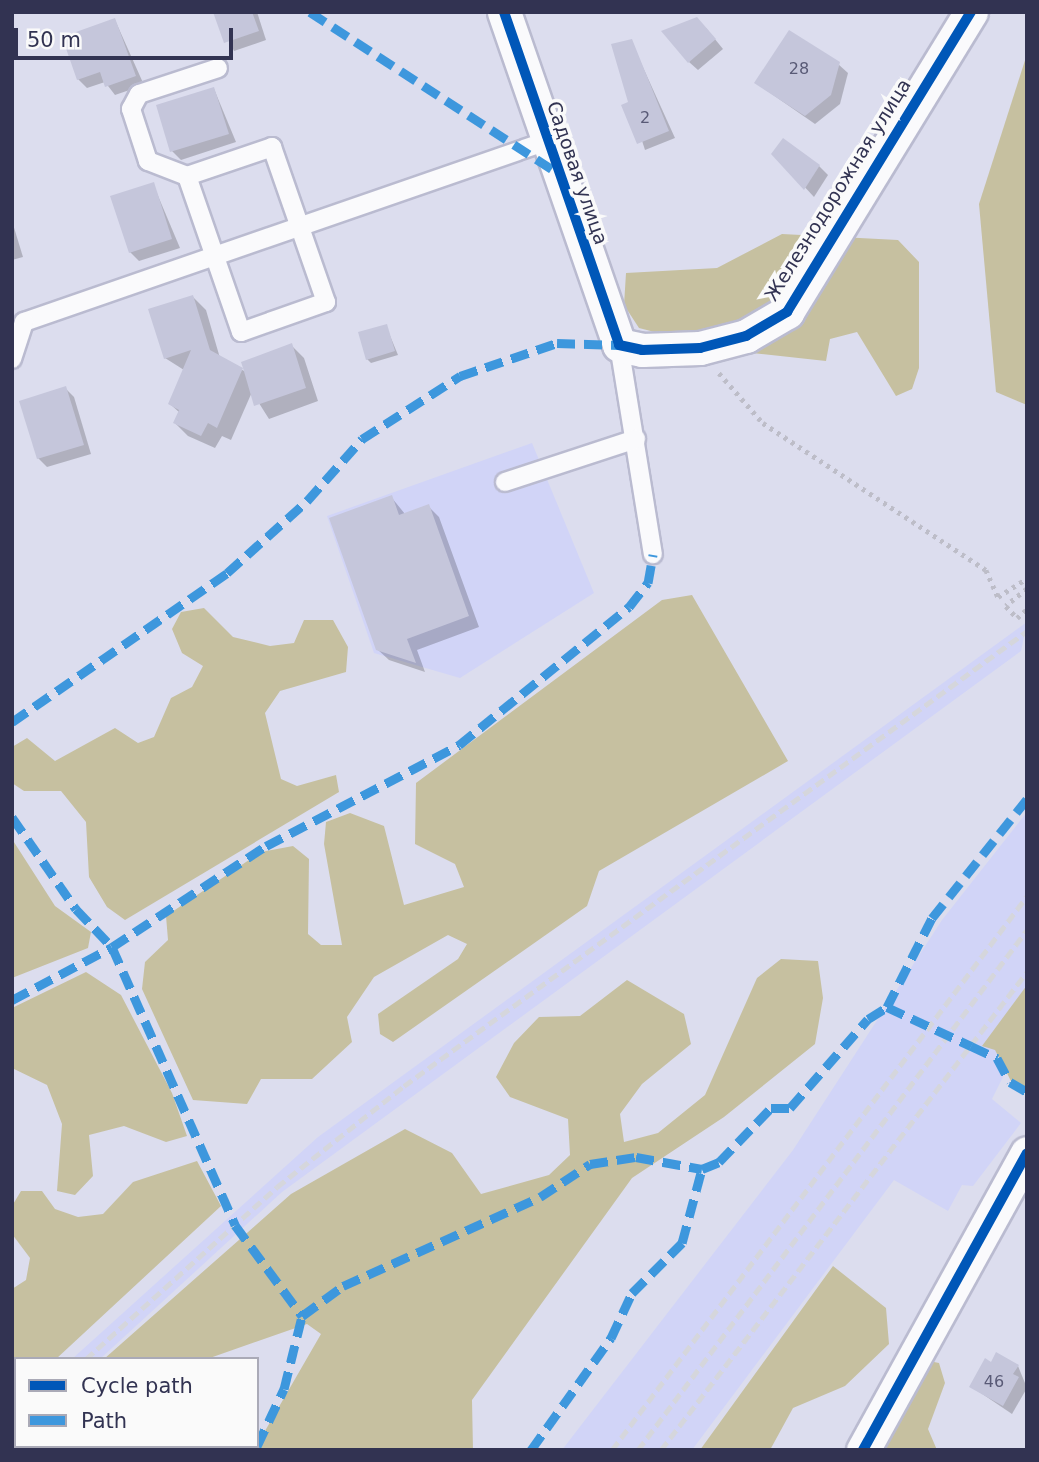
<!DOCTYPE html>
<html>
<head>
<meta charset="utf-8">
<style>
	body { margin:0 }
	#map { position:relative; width:1039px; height:1462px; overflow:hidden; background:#dcddee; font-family:"DejaVu Sans",sans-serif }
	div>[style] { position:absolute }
	.built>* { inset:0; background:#d1d4f7 }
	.green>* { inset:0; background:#c6c0a0 }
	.shadow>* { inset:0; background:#0003 }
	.building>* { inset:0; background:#c5c6db }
	.path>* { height:4.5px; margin-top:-2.25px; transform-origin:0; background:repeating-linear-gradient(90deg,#bdbdc8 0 3.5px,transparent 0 8.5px) }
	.roads { filter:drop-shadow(2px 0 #babbd0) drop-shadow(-2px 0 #babbd0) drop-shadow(0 2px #babbd0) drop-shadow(0 -2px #babbd0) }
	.service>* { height:18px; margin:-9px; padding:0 9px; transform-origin:9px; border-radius:9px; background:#fafafc }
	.minor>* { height:33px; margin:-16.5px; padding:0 16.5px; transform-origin:16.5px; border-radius:16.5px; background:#fafafc }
	.rail>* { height:5px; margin-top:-2.5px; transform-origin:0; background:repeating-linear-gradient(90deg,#d5d6dc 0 10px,transparent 0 15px) }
	.quiet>* { height:9px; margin-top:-4.5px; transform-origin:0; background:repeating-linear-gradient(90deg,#3d97dd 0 18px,transparent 0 27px) }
	.cycleway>* { height:10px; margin:-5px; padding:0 5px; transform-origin:5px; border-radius:5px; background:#0057b8 }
	span { translate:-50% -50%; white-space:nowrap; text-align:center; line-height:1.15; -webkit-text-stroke:7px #fafafa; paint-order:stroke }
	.number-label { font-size:16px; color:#595a76 }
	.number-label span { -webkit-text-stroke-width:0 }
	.street-label { font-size:19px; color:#323352 }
	.frame { position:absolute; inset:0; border:14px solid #323352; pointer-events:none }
	.legend { position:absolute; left:14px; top:1357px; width:245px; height:91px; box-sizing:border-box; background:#fafafa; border:2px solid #aaaab7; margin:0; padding:9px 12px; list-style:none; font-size:21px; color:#323352 }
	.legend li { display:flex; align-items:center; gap:14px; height:35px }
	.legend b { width:35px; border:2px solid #aaaab7 }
	.scale { position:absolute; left:14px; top:28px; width:219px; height:32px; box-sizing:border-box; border:4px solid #323352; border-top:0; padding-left:9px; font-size:21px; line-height:24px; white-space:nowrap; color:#323352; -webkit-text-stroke:5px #fafafa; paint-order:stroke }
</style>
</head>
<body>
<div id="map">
	<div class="built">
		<i style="clip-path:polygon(532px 443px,594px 593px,460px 678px,374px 653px,327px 516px)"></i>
		<i style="clip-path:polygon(1027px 622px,1021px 651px,282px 1192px,100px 1359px,72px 1359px,318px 1137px)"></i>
		<i style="clip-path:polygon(1027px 812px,1027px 1029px,992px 1099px,1021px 1123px,973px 1186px,962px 1185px,948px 1211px,894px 1180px,692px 1450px,562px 1450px,793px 1150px,942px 920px)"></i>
	</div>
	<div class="green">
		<i style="clip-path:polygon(1027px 54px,1027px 405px,996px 392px,979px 204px)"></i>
		<i style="clip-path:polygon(782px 234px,898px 240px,919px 262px,919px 368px,912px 389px,896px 396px,857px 332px,830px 339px,826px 361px,752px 353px,717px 328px,674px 337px,639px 328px,624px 305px,626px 273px,717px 268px)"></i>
		<i style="clip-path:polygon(692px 595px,788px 761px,599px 871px,587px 906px,393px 1042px,380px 1034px,378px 1014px,458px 959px,467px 944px,448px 935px,374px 977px,347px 1017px,352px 1042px,312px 1079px,261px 1079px,247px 1104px,193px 1100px,142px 989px,145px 962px,168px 940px,166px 916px,261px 852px,293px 846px,309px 859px,308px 934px,321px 945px,342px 945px,324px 844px,326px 822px,350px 813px,384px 826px,404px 905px,464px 887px,455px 864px,415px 844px,416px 783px,662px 600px)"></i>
		<i style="clip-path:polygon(204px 608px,233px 637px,270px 646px,294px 643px,304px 620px,333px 620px,348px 647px,346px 672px,280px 691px,265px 713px,281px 779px,297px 786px,336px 775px,339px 792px,125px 920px,107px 907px,89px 877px,86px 822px,61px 791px,24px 791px,12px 783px,12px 747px,27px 738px,55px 761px,115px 728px,138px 743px,154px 737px,171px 698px,192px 687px,203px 666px,182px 653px,172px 629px,181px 612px)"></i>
		<i style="clip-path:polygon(12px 839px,55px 906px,91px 932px,88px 948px,12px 978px)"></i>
		<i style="clip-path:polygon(781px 959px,818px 961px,823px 998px,815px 1044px,724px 1117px,632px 1178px,472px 1400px,473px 1450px,254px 1450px,321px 1334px,307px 1324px,207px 1359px,104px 1359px,291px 1194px,405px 1129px,452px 1153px,481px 1194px,549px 1175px,570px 1155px,568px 1119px,510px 1097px,496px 1077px,514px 1043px,539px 1017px,580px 1016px,627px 980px,684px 1014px,691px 1044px,642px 1084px,620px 1114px,624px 1142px,658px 1133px,705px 1095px,757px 978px)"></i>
		<i style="clip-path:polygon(86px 972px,121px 995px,172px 1093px,187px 1136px,166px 1142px,124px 1126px,89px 1135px,93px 1176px,75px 1195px,57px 1191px,62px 1124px,47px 1085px,12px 1068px,12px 1008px)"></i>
		<i style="clip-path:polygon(1027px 985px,1027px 1090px,1011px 1081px,995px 1050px,982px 1046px)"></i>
		<i style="clip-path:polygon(197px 1161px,221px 1206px,56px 1359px,16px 1359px,12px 1390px,12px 1289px,26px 1280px,30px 1258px,12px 1234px,12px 1206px,21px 1191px,42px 1191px,55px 1209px,78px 1217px,103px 1214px,133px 1182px)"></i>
		<i style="clip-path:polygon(833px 1266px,886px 1308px,889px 1344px,845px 1386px,793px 1408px,770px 1450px,700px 1450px)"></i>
		<i style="clip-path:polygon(929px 1361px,939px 1363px,945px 1383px,928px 1429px,937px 1450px,871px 1450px)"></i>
	</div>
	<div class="shadow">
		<i style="clip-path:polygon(215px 12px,257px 12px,266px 40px,234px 51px)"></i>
		<i style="clip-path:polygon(115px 20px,144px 85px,115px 95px,105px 82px,87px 88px,78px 79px)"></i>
		<i style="clip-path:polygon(706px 28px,723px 49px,698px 70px,689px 62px)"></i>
		<i style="clip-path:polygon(631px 41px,675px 138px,645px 150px,630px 103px)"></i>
		<i style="clip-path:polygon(838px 64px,848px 73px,840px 104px,815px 124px,756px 83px)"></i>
		<i style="clip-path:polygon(214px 89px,236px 142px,181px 160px,172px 151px)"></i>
		<i style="clip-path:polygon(774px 154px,819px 166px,828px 175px,814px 197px)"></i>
		<i style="clip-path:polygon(153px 184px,180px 248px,139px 261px,130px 252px)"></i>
		<i style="clip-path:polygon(12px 221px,23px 257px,12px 260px)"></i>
		<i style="clip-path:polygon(193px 297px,206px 310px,220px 358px,246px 372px,291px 345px,304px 358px,318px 401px,269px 419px,252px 392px,231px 440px,222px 436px,215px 448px,188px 436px,175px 423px,180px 413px,170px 404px,184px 370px,165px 358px)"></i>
		<i style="clip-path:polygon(386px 326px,398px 355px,371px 363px,367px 359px)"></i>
		<i style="clip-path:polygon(65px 388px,74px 397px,91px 454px,47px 467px,38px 458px)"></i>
		<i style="clip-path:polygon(392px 498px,405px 514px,428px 506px,439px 517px,479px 627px,417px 650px,425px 672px,389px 660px,377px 649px)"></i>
		<i style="clip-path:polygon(1018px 1366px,1027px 1388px,1012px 1414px,972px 1387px)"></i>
	</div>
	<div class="building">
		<i style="clip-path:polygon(213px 12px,252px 12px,259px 31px,224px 43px)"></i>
		<i style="clip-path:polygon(697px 17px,716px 39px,688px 63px,661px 31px)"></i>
		<i style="clip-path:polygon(115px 18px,136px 76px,105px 87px,100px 72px,77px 80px,62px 37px)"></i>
		<i style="clip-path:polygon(789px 30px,840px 62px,831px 95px,805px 116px,754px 83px)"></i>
		<i style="clip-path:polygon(632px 39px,669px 131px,637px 144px,621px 105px,628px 102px,611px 44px)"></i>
		<i style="clip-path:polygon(214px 87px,229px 134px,170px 152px,156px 105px)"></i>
		<i style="clip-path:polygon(783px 138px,820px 165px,804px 190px,771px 154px)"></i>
		<i style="clip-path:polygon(154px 182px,172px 239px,129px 253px,110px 196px)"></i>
		<i style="clip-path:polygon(193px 295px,210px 350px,243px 368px,241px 362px,292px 343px,306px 388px,254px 406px,243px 368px,217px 428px,208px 423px,201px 436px,173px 423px,179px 410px,168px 404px,191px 350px,164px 359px,148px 309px)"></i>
		<i style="clip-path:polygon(387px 324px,395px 351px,366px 360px,358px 332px)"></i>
		<i style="clip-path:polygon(66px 386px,84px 445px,37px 459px,19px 401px)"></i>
		<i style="clip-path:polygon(392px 495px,399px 515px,429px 504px,469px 616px,407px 639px,416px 663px,376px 650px,329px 518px)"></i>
		<i style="clip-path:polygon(996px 1352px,1019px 1365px,1013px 1374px,1019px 1377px,1003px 1406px,969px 1387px,985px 1358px,991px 1362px)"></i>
	</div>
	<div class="path">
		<i style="left:719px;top:373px;width:67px;rotate:48.7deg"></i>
		<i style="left:763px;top:423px;width:267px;rotate:33.4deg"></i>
		<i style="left:986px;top:570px;width:30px;rotate:66deg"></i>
		<i style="left:998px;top:597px;width:35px;rotate:-33deg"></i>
		<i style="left:1027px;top:589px;width:27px;rotate:141deg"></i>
		<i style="left:1006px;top:606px;width:16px;rotate:47deg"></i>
		<i style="left:1017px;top:618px;width:13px;rotate:-42deg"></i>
	</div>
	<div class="roads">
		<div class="service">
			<i style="left:272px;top:147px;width:164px;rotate:70.8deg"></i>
			<i style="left:326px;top:302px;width:90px;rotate:160.6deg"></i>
			<i style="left:241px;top:332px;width:165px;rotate:-109.1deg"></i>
			<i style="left:187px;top:176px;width:90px;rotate:-18.8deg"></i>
			<i style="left:187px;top:176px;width:42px;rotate:-159deg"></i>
			<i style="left:148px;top:161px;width:55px;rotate:-108.1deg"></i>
			<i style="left:131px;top:109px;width:17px;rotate:-62deg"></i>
			<i style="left:139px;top:94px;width:83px;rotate:-18.2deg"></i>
			<i style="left:24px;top:322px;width:553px;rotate:-19.09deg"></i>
			<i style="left:619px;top:345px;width:212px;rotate:80.8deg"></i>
			<i style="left:12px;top:359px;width:39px;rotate:-72deg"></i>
			<i style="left:505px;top:482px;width:138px;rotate:-18.2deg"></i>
		</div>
		<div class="minor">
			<i style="left:504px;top:12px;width:352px;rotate:70.9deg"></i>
			<i style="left:619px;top:345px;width:24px;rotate:12deg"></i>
			<i style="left:642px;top:350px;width:58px;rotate:-2deg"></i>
			<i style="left:700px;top:348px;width:48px;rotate:-14.6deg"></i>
			<i style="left:746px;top:336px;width:48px;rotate:-30.3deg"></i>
			<i style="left:787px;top:312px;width:352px;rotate:-58.5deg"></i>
			<i style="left:863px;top:1450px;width:339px;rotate:-61.1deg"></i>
		</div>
	</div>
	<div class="rail">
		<i style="left:86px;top:1359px;width:257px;rotate:-42deg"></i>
		<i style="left:277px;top:1187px;width:162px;rotate:-38.5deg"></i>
		<i style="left:404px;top:1086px;width:771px;rotate:-36.14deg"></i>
		<i style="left:12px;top:1426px;width:5px;rotate:-37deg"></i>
		<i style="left:612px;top:1450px;width:692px;rotate:-53.16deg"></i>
		<i style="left:638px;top:1450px;width:649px;rotate:-53.2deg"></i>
		<i style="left:661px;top:1450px;width:602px;rotate:-52.56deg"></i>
	</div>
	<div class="quiet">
		<i style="left:310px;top:12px;width:297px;rotate:33deg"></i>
		<i style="left:12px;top:722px;width:262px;rotate:-34.7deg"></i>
		<i style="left:227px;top:573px;width:108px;rotate:-42deg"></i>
		<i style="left:307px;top:501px;width:83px;rotate:-48.4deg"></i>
		<i style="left:362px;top:439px;width:117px;rotate:-32.7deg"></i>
		<i style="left:460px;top:376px;width:102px;rotate:-18.8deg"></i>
		<i style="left:557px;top:343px;width:62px;rotate:1.8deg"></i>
		<i style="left:12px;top:817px;width:112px;rotate:55.2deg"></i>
		<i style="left:76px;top:909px;width:52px;rotate:46.5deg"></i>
		<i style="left:112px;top:947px;width:304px;rotate:66.1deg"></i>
		<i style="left:235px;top:1225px;width:113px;rotate:53.6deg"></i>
		<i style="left:12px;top:1000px;width:113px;rotate:-27.9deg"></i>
		<i style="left:112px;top:947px;width:184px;rotate:-33.3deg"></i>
		<i style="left:266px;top:846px;width:218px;rotate:-27.6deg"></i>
		<i style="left:459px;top:745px;width:219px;rotate:-39.1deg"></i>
		<i style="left:629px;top:607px;width:31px;rotate:-52deg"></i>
		<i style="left:648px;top:583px;width:29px;rotate:-80deg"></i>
		<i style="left:887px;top:1007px;width:100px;rotate:-63.2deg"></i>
		<i style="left:932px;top:918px;width:152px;rotate:-51.4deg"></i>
		<i style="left:257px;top:1446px;width:63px;rotate:-64.7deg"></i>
		<i style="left:284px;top:1389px;width:75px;rotate:-76.1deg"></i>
		<i style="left:302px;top:1316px;width:51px;rotate:-36.2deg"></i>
		<i style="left:343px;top:1286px;width:216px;rotate:-24.3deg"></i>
		<i style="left:540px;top:1197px;width:60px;rotate:-33.4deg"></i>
		<i style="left:590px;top:1164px;width:47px;rotate:-8.7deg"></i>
		<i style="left:636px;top:1157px;width:67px;rotate:10.3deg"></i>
		<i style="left:531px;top:1450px;width:138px;rotate:-54.5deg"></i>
		<i style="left:611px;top:1338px;width:50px;rotate:-65deg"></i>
		<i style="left:632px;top:1293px;width:71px;rotate:-45deg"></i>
		<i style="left:682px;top:1243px;width:77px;rotate:-74.9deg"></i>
		<i style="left:702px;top:1169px;width:18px;rotate:-22deg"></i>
		<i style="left:719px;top:1162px;width:75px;rotate:-46.1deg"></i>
		<i style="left:771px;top:1108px;width:19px"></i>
		<i style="left:790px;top:1108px;width:118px;rotate:-48.8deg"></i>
		<i style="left:868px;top:1019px;width:22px;rotate:-32deg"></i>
		<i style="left:887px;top:1007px;width:93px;rotate:24.9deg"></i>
		<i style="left:971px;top:1046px;width:29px;rotate:25deg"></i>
		<i style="left:997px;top:1058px;width:27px;rotate:62deg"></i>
		<i style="left:1010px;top:1082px;width:20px;rotate:30deg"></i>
	</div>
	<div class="cycleway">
		<i style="left:504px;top:12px;width:352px;rotate:70.9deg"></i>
		<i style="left:619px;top:345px;width:24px;rotate:12deg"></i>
		<i style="left:642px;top:350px;width:58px;rotate:-2deg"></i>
		<i style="left:700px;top:348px;width:48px;rotate:-14.6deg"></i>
		<i style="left:746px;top:336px;width:48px;rotate:-30.3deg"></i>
		<i style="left:787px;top:312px;width:352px;rotate:-58.5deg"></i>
		<i style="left:863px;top:1450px;width:339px;rotate:-61.1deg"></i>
	</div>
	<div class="number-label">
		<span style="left:799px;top:69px">28</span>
		<span style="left:645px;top:118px">2</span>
		<span style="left:994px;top:1382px">46</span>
	</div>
	<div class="street-label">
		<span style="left:577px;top:173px;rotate:71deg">Садовая улица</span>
		<span style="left:838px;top:190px;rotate:-58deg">Железнодорожная улица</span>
	</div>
	<div class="frame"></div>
	<ul class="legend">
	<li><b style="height:9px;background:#0057b8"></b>Cycle path</li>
	<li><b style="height:9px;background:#3d97dd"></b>Path</li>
	</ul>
	<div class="scale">50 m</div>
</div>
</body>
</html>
